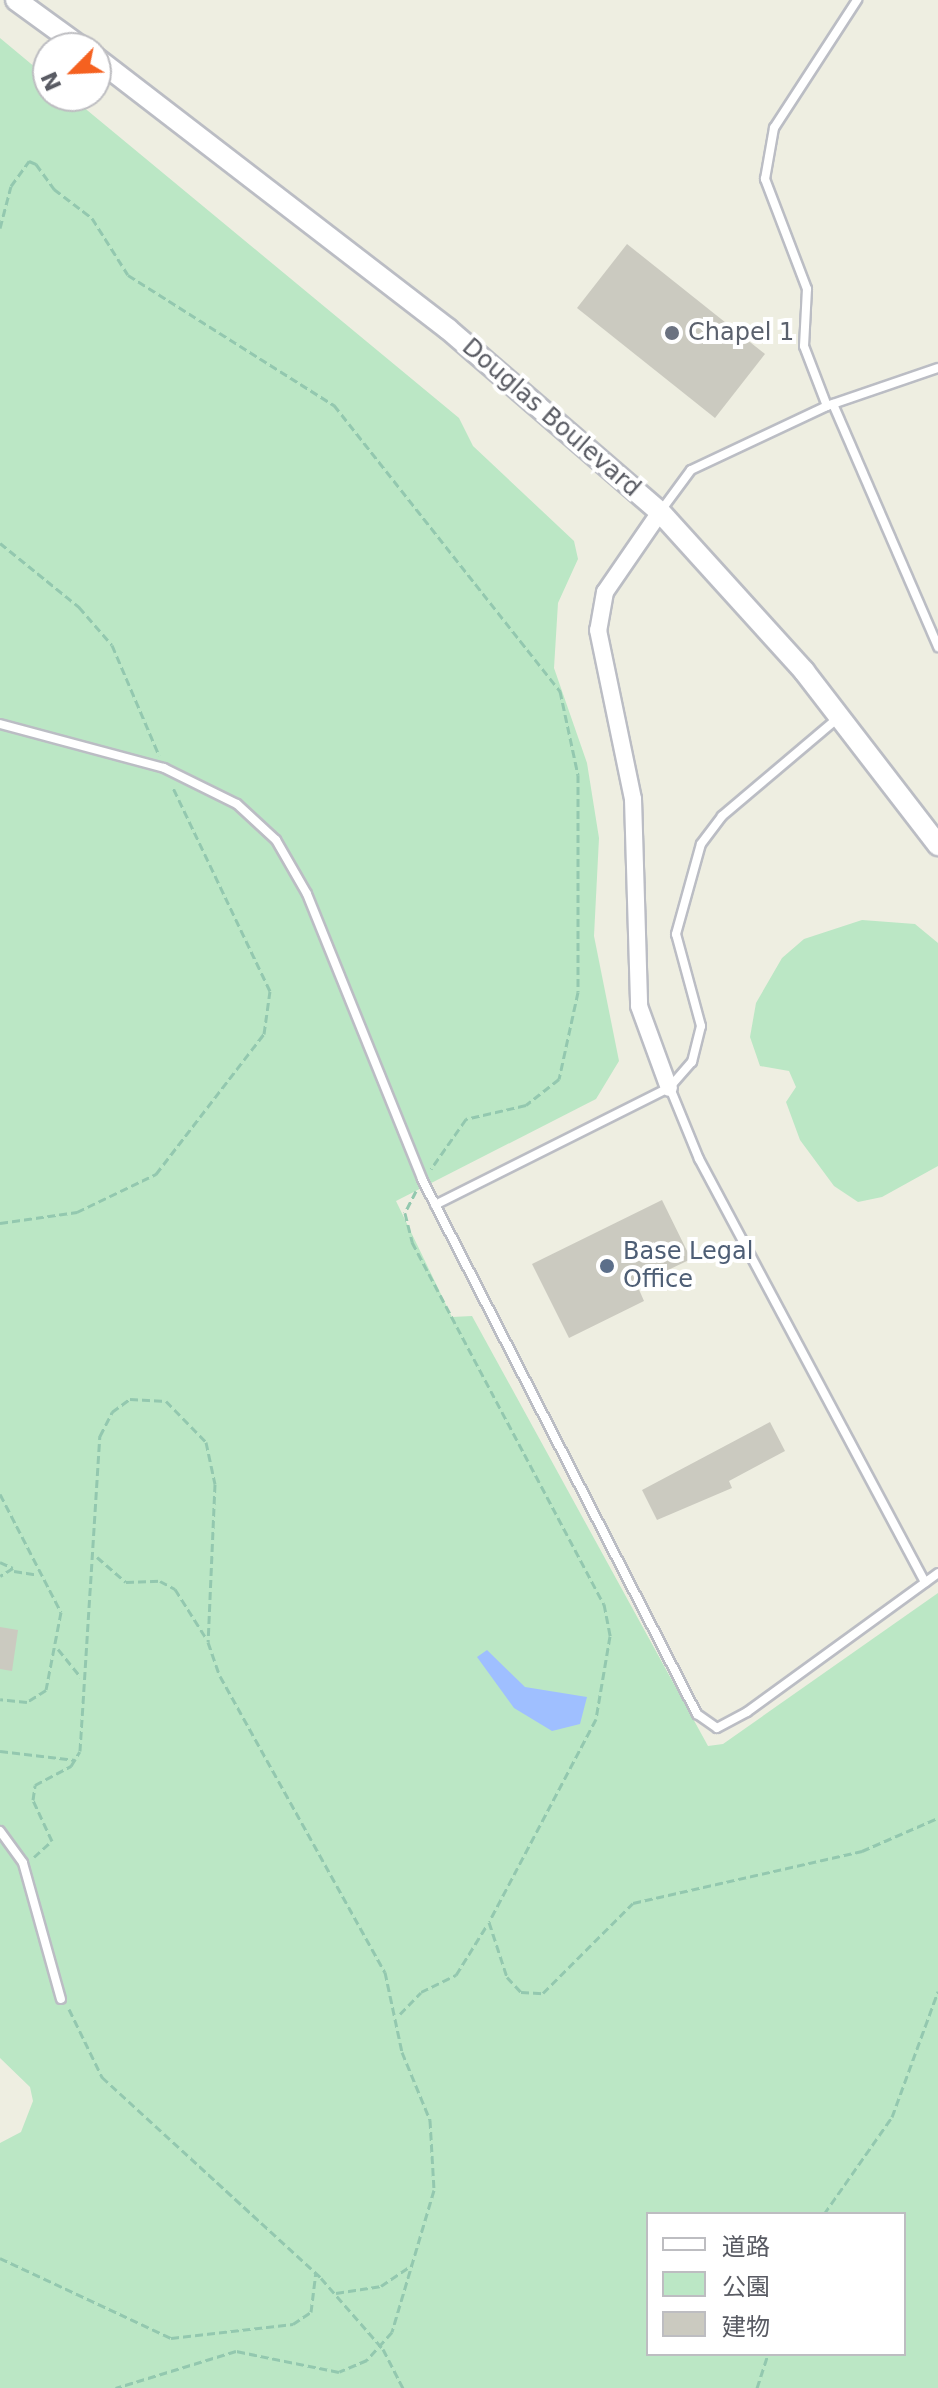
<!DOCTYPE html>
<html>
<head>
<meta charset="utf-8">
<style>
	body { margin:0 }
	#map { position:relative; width:938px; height:2388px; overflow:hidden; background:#eeeee1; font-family:"DejaVu Sans","Noto Sans JP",sans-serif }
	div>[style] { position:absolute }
	.green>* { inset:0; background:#bbe7c5 }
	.water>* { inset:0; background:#9fbfff }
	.building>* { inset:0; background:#cbcac0 }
	.path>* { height:3px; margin-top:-1.5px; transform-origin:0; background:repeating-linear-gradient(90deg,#93c8af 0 8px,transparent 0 12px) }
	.roads { filter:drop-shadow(2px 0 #bbbdc4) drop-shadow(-2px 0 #bbbdc4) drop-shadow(0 2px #bbbdc4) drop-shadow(0 -2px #bbbdc4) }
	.service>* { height:8px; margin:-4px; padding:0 4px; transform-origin:4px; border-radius:4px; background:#fff }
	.minor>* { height:16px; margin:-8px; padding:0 8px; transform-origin:8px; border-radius:8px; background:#fff }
	.tertiary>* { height:20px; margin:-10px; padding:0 10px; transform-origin:10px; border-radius:10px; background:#fff }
	.dots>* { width:22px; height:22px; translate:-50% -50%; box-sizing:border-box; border:4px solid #fff; border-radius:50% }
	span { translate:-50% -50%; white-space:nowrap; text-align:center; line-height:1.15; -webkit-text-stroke:8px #fff; paint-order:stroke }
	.worship-label { font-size:24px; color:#5b616d }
	.left { translate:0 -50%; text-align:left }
	.street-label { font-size:24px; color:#595b63 }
	.service-label { font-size:24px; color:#4e5e75 }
	.legend { position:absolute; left:646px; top:2212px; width:260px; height:144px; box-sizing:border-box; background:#fff; border:2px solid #bdbdc1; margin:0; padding:10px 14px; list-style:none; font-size:24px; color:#595b63 }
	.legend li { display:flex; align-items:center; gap:16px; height:40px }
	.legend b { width:40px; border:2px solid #bdbdc1 }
	.north { position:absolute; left:32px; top:32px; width:80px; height:80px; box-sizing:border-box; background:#fff; border:2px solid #bdbdc1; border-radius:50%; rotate:246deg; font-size:22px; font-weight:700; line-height:32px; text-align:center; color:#595b63 }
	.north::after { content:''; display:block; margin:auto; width:28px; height:36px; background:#f56120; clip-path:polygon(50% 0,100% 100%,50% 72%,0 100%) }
</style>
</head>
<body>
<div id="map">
	<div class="green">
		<i style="clip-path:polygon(evenodd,0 38px,48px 78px,48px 96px,70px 96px,459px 418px,473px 446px,574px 541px,578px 559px,558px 603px,554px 668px,587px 763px,599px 838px,594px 936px,619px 1061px,596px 1099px,396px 1201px,452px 1317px,472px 1316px,708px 1746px,723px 1744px,938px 1593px,938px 2388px,0 2388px,0 2143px,21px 2132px,33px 2101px,30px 2087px,0 2058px,0 38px,648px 2214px,904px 2214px,904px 2354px,648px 2354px,648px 2214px)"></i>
		<i style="clip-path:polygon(862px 920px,915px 924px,938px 943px,938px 1166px,882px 1197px,858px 1202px,834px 1186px,800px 1140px,786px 1102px,796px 1087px,789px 1071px,760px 1066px,750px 1037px,756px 1003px,782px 958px,804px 939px)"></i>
	</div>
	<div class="water">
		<i style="clip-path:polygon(487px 1650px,525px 1687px,587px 1697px,580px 1724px,552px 1731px,514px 1708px,477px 1657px)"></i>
	</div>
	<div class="building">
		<i style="clip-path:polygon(627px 244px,765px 354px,715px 418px,577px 308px)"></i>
		<i style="clip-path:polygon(662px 1200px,691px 1259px,637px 1285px,644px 1301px,569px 1338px,532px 1264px)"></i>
		<i style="clip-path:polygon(770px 1422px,785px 1451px,729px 1481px,732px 1488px,657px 1520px,642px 1490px)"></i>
		<i style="clip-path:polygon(0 1627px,18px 1630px,12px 1671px,0 1669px)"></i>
	</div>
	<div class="path">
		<i style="left:0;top:228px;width:43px;rotate:-75.3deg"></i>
		<i style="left:11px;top:186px;width:31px;rotate:-54deg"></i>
		<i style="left:29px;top:161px;width:8px;rotate:23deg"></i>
		<i style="left:36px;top:164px;width:31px;rotate:54deg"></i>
		<i style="left:54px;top:189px;width:48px;rotate:37.3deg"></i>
		<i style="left:92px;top:218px;width:67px;rotate:57.7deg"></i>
		<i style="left:128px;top:275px;width:244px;rotate:32.3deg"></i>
		<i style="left:334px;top:405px;width:365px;rotate:51.7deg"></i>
		<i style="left:560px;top:691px;width:86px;rotate:77.9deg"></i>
		<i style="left:578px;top:775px;width:217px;rotate:90deg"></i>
		<i style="left:578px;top:992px;width:89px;rotate:102.3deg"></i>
		<i style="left:559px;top:1079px;width:42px;rotate:141.8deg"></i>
		<i style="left:526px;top:1105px;width:62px;rotate:166.9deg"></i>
		<i style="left:466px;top:1119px;width:61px;rotate:125deg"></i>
		<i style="left:0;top:543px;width:102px;rotate:39deg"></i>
		<i style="left:79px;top:607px;width:50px;rotate:49deg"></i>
		<i style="left:112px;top:645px;width:120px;rotate:66.9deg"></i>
		<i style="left:416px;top:1191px;width:25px;rotate:117deg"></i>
		<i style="left:405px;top:1213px;width:30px;rotate:76deg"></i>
		<i style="left:412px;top:1242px;width:410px;rotate:62.1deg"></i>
		<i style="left:604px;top:1604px;width:33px;rotate:79deg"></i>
		<i style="left:610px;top:1636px;width:84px;rotate:99.6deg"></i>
		<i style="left:596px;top:1719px;width:229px;rotate:117.8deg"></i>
		<i style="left:489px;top:1922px;width:58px;rotate:71.9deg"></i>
		<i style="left:507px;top:1977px;width:21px;rotate:47deg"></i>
		<i style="left:521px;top:1992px;width:22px;rotate:3deg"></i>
		<i style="left:543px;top:1993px;width:127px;rotate:-45deg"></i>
		<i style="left:633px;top:1903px;width:235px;rotate:-12.8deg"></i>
		<i style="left:862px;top:1851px;width:83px;rotate:-23.5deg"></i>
		<i style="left:0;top:1223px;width:78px;rotate:-8.1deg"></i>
		<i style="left:77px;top:1212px;width:88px;rotate:-25.7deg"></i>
		<i style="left:156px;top:1174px;width:177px;rotate:-52.4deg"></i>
		<i style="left:264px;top:1034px;width:43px;rotate:-82.1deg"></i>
		<i style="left:270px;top:991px;width:225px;rotate:-115.5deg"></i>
		<i style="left:0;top:1494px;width:133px;rotate:62.7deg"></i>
		<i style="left:61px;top:1612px;width:79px;rotate:100.9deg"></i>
		<i style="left:46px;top:1690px;width:22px;rotate:148deg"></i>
		<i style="left:27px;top:1702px;width:27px;rotate:-174deg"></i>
		<i style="left:97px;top:1557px;width:38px;rotate:41deg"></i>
		<i style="left:126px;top:1582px;width:34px;rotate:-2deg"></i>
		<i style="left:160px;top:1581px;width:17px;rotate:28deg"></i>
		<i style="left:175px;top:1589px;width:58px;rotate:57.7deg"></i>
		<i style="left:0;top:1562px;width:14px;rotate:25deg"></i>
		<i style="left:13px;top:1568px;width:15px;rotate:148deg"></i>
		<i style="left:14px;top:1571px;width:24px;rotate:9deg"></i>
		<i style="left:58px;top:1649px;width:36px;rotate:51deg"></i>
		<i style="left:0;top:1751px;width:76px;rotate:6.8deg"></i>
		<i style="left:34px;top:1857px;width:24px;rotate:-42deg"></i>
		<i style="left:52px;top:1841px;width:45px;rotate:-114.9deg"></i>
		<i style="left:33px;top:1800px;width:15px;rotate:-82deg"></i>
		<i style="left:35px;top:1785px;width:41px;rotate:-27.8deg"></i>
		<i style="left:71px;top:1766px;width:17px;rotate:-59deg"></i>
		<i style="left:80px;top:1751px;width:316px;rotate:-86.4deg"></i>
		<i style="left:100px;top:1436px;width:27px;rotate:-63deg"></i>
		<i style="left:112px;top:1412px;width:22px;rotate:-36deg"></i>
		<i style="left:130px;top:1399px;width:36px;rotate:3deg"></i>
		<i style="left:166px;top:1401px;width:57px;rotate:45.7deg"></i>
		<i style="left:206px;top:1442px;width:43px;rotate:77.9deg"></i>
		<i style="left:215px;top:1484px;width:158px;rotate:92.5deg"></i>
		<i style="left:208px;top:1642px;width:36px;rotate:71deg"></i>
		<i style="left:220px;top:1676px;width:339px;rotate:60.9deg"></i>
		<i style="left:385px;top:1972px;width:82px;rotate:78deg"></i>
		<i style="left:402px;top:2052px;width:74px;rotate:67.6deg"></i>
		<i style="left:430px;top:2120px;width:70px;rotate:86.7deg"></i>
		<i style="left:434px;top:2190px;width:148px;rotate:106.5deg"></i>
		<i style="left:392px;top:2332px;width:38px;rotate:132deg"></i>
		<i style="left:367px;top:2360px;width:30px;rotate:157deg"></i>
		<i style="left:339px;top:2372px;width:105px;rotate:-168.5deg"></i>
		<i style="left:236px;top:2351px;width:126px;rotate:162.9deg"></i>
		<i style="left:69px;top:2009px;width:76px;rotate:64.1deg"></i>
		<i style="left:102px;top:2077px;width:297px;rotate:42.5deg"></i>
		<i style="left:321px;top:2278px;width:94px;rotate:48.9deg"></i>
		<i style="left:383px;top:2349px;width:44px;rotate:62.9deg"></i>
		<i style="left:400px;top:2014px;width:30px;rotate:-46deg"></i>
		<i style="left:421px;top:1992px;width:39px;rotate:-26deg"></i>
		<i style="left:456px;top:1975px;width:59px;rotate:-58.2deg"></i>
		<i style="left:824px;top:2214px;width:118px;rotate:-55deg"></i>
		<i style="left:892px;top:2117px;width:134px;rotate:-69.9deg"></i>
		<i style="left:0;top:2258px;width:189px;rotate:25.1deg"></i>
		<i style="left:171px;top:2338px;width:123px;rotate:-6.5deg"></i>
		<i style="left:293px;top:2324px;width:22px;rotate:-34deg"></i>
		<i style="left:311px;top:2312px;width:39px;rotate:-83deg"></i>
		<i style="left:336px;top:2293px;width:46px;rotate:-8.8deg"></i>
		<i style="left:381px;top:2286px;width:37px;rotate:-34deg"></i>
		<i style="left:757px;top:2388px;width:36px;rotate:-72deg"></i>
	</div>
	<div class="roads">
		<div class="service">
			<i style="left:833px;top:404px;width:265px;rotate:66.6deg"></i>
			<i style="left:827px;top:406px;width:64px;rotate:-111deg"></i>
			<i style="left:804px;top:346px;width:57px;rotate:-87deg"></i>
			<i style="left:807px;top:289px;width:118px;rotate:-110.9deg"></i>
			<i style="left:765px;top:179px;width:52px;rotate:-80deg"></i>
			<i style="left:774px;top:128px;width:153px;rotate:-57deg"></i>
			<i style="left:660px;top:512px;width:52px;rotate:-53.6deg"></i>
			<i style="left:691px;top:470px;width:150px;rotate:-25.2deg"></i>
			<i style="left:827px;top:406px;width:117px;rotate:-18.9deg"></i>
			<i style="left:0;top:724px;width:170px;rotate:15deg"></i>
			<i style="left:164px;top:768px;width:81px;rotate:26.3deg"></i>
			<i style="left:237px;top:804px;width:53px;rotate:42.7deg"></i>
			<i style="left:276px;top:840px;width:62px;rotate:60.1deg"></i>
			<i style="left:307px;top:894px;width:307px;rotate:68deg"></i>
			<i style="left:422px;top:1179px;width:602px;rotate:62.8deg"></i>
			<i style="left:697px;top:1714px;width:24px;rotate:35deg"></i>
			<i style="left:717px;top:1728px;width:34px;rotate:-28deg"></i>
			<i style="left:747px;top:1712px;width:236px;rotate:-36deg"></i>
			<i style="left:670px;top:1088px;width:77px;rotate:67.8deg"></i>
			<i style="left:699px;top:1159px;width:480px;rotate:61.9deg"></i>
			<i style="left:435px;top:1205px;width:262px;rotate:-26.6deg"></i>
			<i style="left:669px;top:1088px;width:35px;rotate:-49deg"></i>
			<i style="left:692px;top:1062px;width:37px;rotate:-76deg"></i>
			<i style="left:701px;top:1026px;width:95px;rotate:-105.2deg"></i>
			<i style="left:676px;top:934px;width:93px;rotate:-74.5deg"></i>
			<i style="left:701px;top:844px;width:35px;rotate:-53deg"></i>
			<i style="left:722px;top:816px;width:153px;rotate:-40.2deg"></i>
			<i style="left:0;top:1831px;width:39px;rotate:54deg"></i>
			<i style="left:23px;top:1863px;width:141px;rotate:74.4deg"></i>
		</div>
		<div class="minor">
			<i style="left:660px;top:512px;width:97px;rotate:124.5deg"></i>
			<i style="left:605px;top:592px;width:39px;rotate:100deg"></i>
			<i style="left:598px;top:630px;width:173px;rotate:78.3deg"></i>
			<i style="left:633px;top:799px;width:207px;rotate:88.3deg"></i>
			<i style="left:639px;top:1006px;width:87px;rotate:69.9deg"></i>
		</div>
		<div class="tertiary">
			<i style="left:16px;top:0;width:82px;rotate:36deg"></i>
			<i style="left:96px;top:58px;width:444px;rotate:37.6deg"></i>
			<i style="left:448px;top:329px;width:280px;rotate:40.8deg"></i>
			<i style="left:660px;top:512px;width:215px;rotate:47.8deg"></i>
			<i style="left:804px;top:671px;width:220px;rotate:52.4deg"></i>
		</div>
	</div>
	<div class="dots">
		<i style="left:672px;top:333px;background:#6b7280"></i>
		<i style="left:607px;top:1266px;background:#5c6f8a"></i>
	</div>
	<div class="worship-label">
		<span class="left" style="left:688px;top:333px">Chapel 1</span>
	</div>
	<div class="street-label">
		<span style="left:551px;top:418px;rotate:41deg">Douglas Boulevard</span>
	</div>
	<div class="service-label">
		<span class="left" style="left:623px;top:1266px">Base Legal<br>Office</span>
	</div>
	<ul class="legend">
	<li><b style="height:10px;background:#fff"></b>道路</li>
	<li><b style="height:22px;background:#bbe7c5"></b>公園</li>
	<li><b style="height:22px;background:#cbcac0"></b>建物</li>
	</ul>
	<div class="north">N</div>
</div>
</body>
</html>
